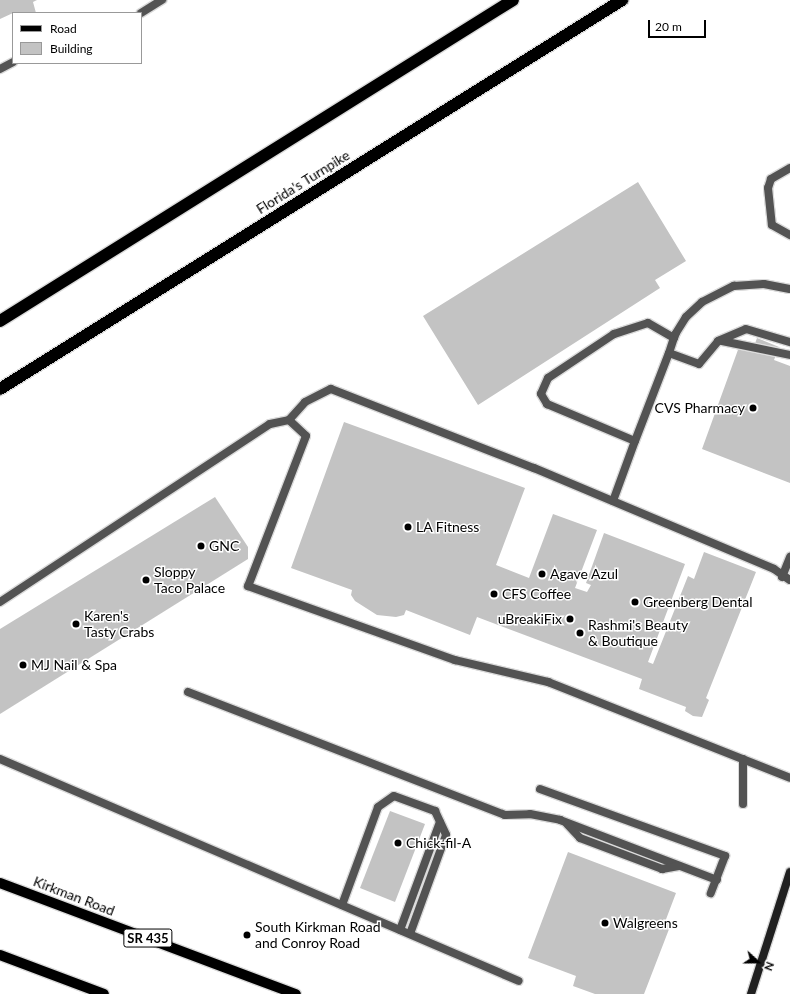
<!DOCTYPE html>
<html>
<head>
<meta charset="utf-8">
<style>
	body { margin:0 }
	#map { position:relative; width:790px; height:994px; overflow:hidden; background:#fff; font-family:Lato,sans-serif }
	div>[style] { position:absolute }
	.building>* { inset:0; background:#c3c3c3 }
	.roads { filter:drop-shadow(1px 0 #dbdbdb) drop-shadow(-1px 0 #dbdbdb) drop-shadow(0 1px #dbdbdb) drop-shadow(0 -1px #dbdbdb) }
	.service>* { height:8px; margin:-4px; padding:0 4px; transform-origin:4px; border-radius:4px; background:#535353 }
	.secondary>* { height:8px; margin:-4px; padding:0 4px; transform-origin:4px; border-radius:4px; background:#202020 }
	.primary>* { height:10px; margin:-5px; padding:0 5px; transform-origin:5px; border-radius:5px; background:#000 }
	.motorway>* { height:12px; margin:-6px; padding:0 6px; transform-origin:6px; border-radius:6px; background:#000 }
	.dots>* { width:11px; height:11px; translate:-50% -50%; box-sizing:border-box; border:2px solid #fff; border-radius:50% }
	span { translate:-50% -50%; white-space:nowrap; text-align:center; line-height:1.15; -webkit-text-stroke:3px #fff; paint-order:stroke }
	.shield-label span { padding:1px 3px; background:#fff; border:1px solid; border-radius:3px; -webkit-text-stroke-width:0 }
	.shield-label { font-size:13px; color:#000; font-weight:700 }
	.street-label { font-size:14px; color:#000 }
	.poi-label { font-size:14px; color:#000 }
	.right { translate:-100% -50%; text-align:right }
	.left { translate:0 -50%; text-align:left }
	.legend { position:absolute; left:12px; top:12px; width:130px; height:52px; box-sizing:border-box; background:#fff; border:1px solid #999; margin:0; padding:5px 7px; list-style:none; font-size:12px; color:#000 }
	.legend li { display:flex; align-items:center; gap:8px; height:20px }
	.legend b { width:20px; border:1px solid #999 }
	.north { position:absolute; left:738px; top:942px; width:40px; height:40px; -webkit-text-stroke:3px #fff; paint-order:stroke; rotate:111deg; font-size:11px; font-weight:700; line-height:16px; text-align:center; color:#000 }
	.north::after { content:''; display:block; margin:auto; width:14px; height:18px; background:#000; clip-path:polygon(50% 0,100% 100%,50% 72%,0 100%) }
	.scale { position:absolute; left:648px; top:20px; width:58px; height:18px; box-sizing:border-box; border:2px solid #000; border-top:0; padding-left:5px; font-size:12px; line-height:14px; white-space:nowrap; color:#000; -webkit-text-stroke:3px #fff; paint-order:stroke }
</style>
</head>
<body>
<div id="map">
	<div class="building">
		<i style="clip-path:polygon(0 0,37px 0,33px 2px,36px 13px,13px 13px,0 19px)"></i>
		<i style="clip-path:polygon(638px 182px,686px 261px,655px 280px,660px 288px,478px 405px,423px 316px)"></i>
		<i style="clip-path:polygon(757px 338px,779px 347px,774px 360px,790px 366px,790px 483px,702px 449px,739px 347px,752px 352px)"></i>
		<i style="clip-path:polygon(344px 422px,525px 488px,496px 565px,529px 578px,553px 514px,597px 530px,575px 588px,587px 592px,591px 585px,586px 583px,604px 533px,685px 564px,648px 662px,653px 664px,688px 576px,694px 579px,704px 552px,756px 572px,706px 698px,709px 700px,702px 717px,693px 716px,685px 711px,686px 707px,639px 689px,642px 679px,477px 617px,470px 635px,406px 610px,404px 615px,396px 617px,377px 615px,355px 601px,351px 595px,352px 590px,291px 568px)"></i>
		<i style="clip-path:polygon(215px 497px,248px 547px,248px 559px,0 714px,0 629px)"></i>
		<i style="clip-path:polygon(390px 811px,425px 824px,395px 902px,360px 888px)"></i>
		<i style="clip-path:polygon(568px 852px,676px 893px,665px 922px,671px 924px,644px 994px,595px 994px,573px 986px,576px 976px,528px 958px)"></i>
	</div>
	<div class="roads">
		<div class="service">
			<i style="left:141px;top:13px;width:25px;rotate:-32deg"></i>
			<i style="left:0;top:69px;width:15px;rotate:-28deg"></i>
			<i style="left:790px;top:168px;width:22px;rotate:150deg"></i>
			<i style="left:771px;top:179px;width:9px;rotate:108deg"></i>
			<i style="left:768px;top:188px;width:37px;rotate:84deg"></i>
			<i style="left:772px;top:225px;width:21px;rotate:29deg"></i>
			<i style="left:674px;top:338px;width:30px;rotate:-150deg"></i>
			<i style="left:648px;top:323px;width:36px;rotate:162deg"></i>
			<i style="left:614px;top:334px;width:79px;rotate:146.3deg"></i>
			<i style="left:548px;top:378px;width:17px;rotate:114deg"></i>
			<i style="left:541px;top:394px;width:12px;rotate:59deg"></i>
			<i style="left:547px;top:404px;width:95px;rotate:22.8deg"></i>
			<i style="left:635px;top:441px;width:94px;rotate:-68.9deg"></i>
			<i style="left:669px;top:353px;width:16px;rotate:-72deg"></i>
			<i style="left:674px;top:338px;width:5px;rotate:-68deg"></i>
			<i style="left:676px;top:333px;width:19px;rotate:-58deg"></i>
			<i style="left:686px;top:317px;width:22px;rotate:-43deg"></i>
			<i style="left:702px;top:302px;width:36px;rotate:-27deg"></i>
			<i style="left:734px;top:286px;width:30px;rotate:-4deg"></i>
			<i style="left:764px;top:284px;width:26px;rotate:11deg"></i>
			<i style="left:722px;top:341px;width:69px;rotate:11.6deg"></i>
			<i style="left:669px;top:353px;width:32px;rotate:20deg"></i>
			<i style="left:699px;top:364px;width:30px;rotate:-50deg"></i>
			<i style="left:718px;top:341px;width:30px;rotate:-23deg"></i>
			<i style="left:746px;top:329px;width:46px;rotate:16.5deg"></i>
			<i style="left:289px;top:420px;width:24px;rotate:-48deg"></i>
			<i style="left:305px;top:402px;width:29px;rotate:-27deg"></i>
			<i style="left:331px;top:389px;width:218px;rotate:21.3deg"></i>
			<i style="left:534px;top:468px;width:260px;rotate:22.8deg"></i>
			<i style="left:774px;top:569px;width:19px;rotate:35deg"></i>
			<i style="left:613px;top:501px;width:64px;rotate:-69.9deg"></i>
			<i style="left:782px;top:577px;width:22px;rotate:-68deg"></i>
			<i style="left:0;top:602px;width:323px;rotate:-33.4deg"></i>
			<i style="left:270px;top:424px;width:19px;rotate:-12deg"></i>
			<i style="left:289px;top:420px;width:23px;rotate:43deg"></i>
			<i style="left:306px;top:436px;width:161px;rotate:111.1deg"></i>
			<i style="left:248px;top:586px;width:220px;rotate:19.7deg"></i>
			<i style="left:455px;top:660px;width:96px;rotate:13.3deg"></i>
			<i style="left:548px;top:682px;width:260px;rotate:21.6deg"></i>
			<i style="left:188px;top:692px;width:340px;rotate:21.2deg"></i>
			<i style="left:505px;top:815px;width:25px;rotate:-2deg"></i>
			<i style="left:530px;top:814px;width:31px;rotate:11deg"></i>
			<i style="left:560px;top:820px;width:168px;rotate:20.9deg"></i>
			<i style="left:0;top:759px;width:564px;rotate:23.16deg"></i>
			<i style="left:743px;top:759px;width:45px;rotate:90deg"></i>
			<i style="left:540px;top:789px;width:197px;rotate:19.9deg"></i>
			<i style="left:725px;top:856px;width:40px;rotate:111deg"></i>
			<i style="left:567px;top:824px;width:19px;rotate:47deg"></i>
			<i style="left:580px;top:838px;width:88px;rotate:20.7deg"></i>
			<i style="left:662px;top:869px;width:17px;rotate:-10deg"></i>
			<i style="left:342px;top:905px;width:104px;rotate:-69.8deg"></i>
			<i style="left:378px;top:807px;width:19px;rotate:-35deg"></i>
			<i style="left:394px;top:796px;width:44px;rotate:20.1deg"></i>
			<i style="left:435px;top:811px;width:26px;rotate:65deg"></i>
			<i style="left:446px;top:835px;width:105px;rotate:110deg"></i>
			<i style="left:400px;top:930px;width:115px;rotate:-69.7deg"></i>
		</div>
		<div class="secondary">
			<i style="left:751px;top:994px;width:128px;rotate:-72.3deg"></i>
		</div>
		<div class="primary">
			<i style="left:0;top:883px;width:316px;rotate:20.6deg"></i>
			<i style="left:0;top:955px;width:111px;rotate:20.6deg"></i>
		</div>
		<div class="motorway">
			<i style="left:0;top:321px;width:605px;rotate:-32.04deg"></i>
			<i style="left:0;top:389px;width:734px;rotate:-32.02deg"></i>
		</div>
	</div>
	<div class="dots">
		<i style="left:753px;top:408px;background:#000"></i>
		<i style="left:408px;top:527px;background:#000"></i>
		<i style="left:201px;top:546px;background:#000"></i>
		<i style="left:542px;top:574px;background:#000"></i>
		<i style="left:146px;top:580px;background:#000"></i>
		<i style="left:494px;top:594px;background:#000"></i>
		<i style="left:635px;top:602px;background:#000"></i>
		<i style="left:570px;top:619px;background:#000"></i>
		<i style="left:76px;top:624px;background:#000"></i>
		<i style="left:580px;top:633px;background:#000"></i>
		<i style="left:23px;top:665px;background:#000"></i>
		<i style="left:398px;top:843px;background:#000"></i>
		<i style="left:605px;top:923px;background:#000"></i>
		<i style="left:247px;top:935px;background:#000"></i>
	</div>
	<div class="shield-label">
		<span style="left:148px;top:938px">SR 435</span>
	</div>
	<div class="street-label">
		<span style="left:303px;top:182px;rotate:-32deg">Florida's Turnpike</span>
		<span style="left:74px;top:896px;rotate:21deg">Kirkman Road</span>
	</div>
	<div class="poi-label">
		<span class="right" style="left:745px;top:408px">CVS Pharmacy</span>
		<span class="left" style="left:416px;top:527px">LA Fitness</span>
		<span class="left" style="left:209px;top:546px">GNC</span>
		<span class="left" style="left:154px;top:580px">Sloppy<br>Taco Palace</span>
		<span class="left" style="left:550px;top:574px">Agave Azul</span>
		<span class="left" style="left:502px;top:594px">CFS Coffee</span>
		<span class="left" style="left:643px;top:602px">Greenberg Dental</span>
		<span class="left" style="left:84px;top:624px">Karen's<br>Tasty Crabs</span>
		<span class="right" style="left:562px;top:619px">uBreakiFix</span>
		<span class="left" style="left:588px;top:633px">Rashmi's Beauty<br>&amp; Boutique</span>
		<span class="left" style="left:31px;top:665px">MJ Nail &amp; Spa</span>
		<span class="left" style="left:406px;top:843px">Chick-fil-A</span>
		<span class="left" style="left:613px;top:923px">Walgreens</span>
		<span class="left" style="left:255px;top:935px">South Kirkman Road<br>and Conroy Road</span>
	</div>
	<ul class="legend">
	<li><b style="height:5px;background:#000"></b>Road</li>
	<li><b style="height:11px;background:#c3c3c3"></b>Building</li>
	</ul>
	<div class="north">N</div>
	<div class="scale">20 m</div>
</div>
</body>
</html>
